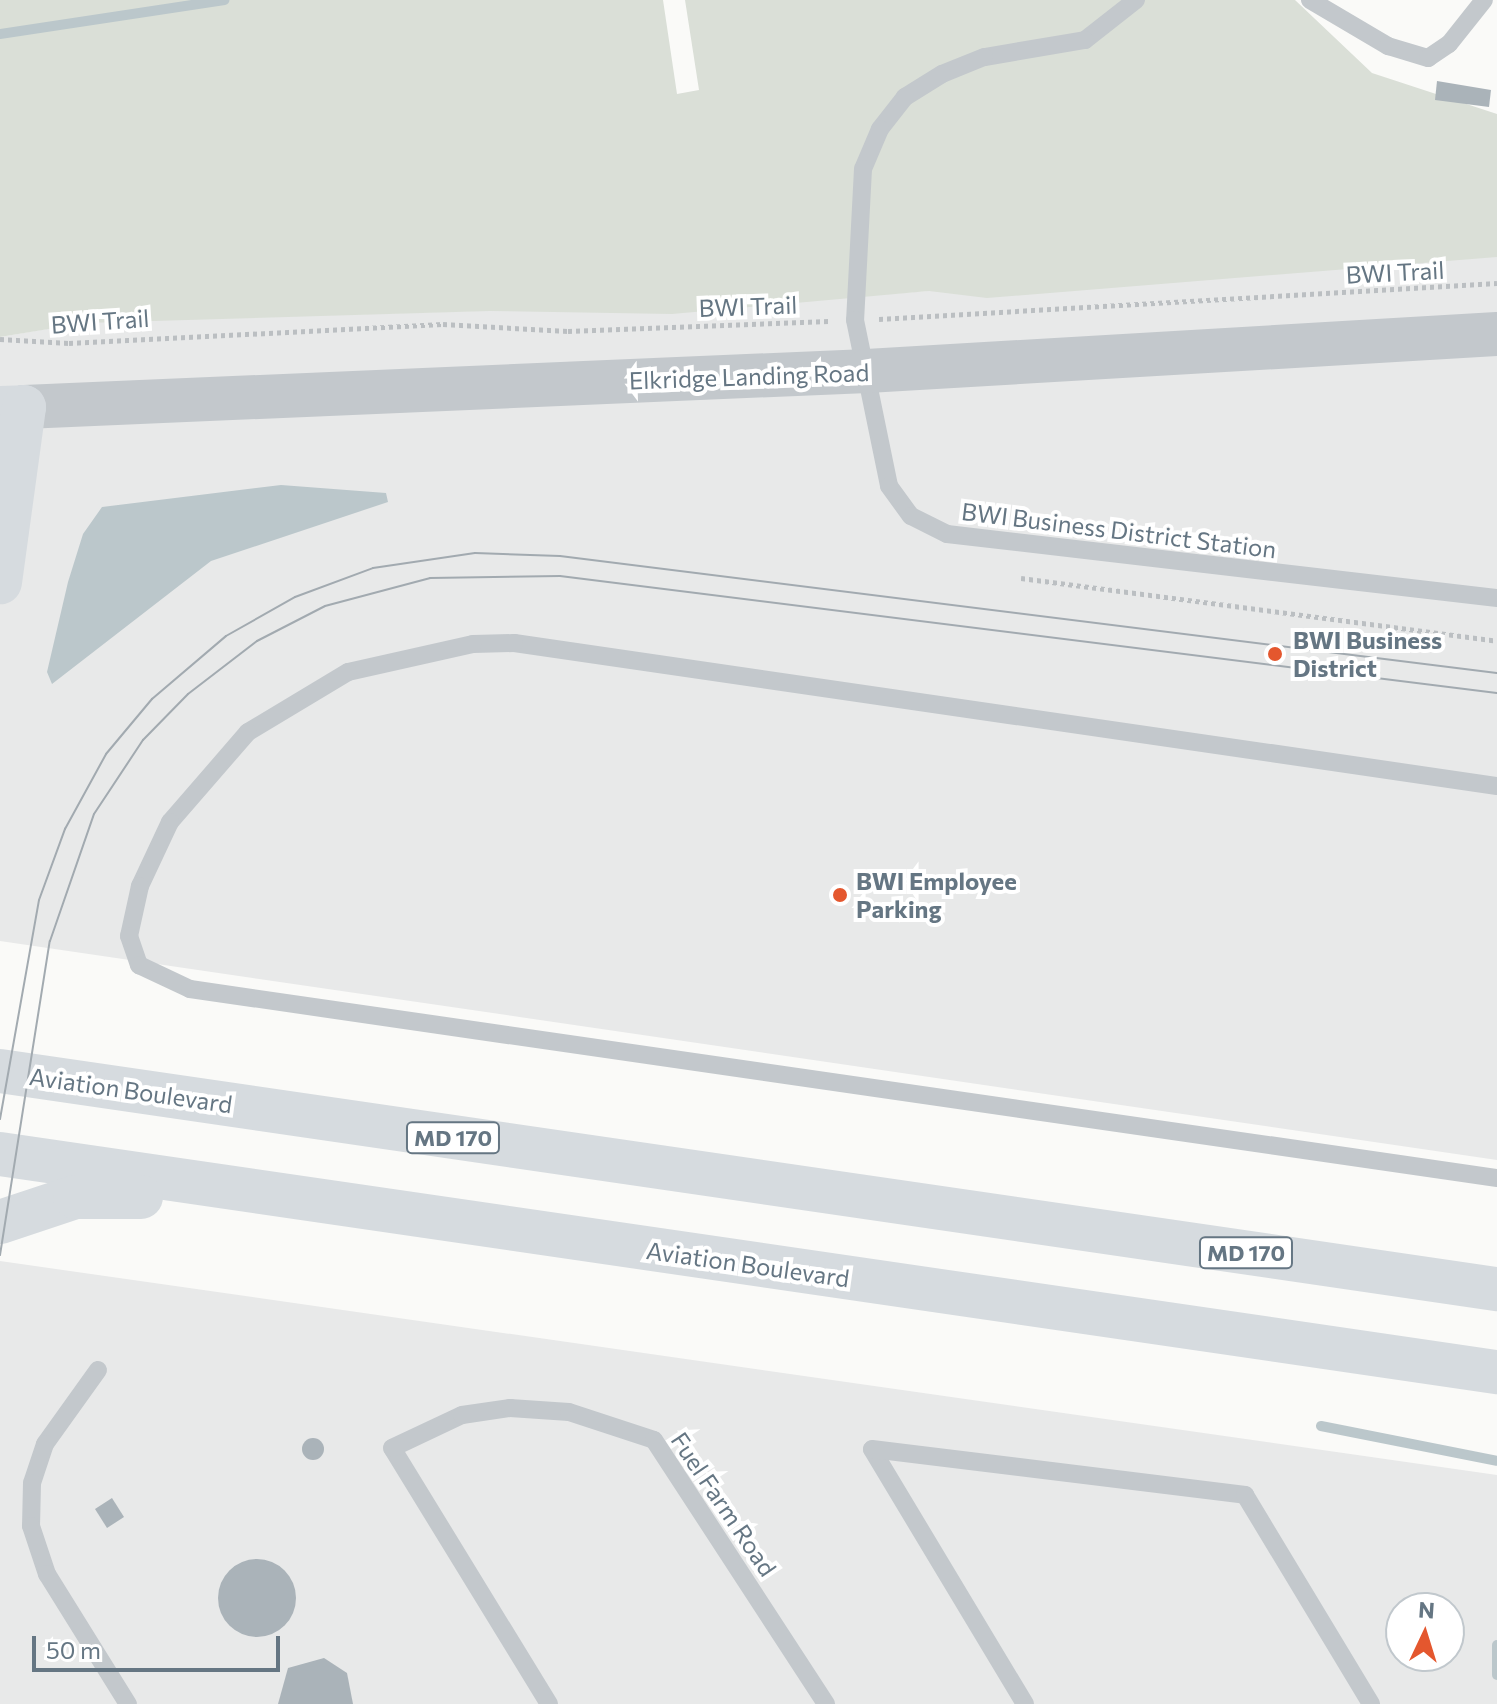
<!DOCTYPE html>
<html>
<head>
<meta charset="utf-8">
<style>
	body { margin:0 }
	#map { position:relative; width:1497px; height:1704px; overflow:hidden; background:#fafaf8; font-family:Commissioner,sans-serif }
	div>[style] { position:absolute }
	.built>* { inset:0; background:#e8e9e9 }
	.green>* { inset:0; background:#dadfd7 }
	.water>* { inset:0; background:#bbc7cb }
	.stream>* { height:10px; margin:-5px; padding:0 5px; transform-origin:5px; border-radius:5px; background:#bbc7cb }
	.building>* { inset:0; background:#aab3b9 }
	.round { border-radius:50% }
	.path>* { height:5px; margin-top:-2.5px; transform-origin:0; background:repeating-linear-gradient(90deg,#bbbfc2 0 4px,transparent 0 8px) }
	.service>* { height:18px; margin:-9px; padding:0 9px; transform-origin:9px; border-radius:9px; background:#c3c8cc }
	.tertiary>* { height:44px; margin:-22px; padding:0 22px; transform-origin:22px; border-radius:22px; background:#c3c8cc }
	.secondary>* { height:44px; margin:-22px; padding:0 22px; transform-origin:22px; border-radius:22px; background:#d6dbdf }
	.primary>* { height:44px; margin:-22px; padding:0 22px; transform-origin:22px; border-radius:22px; background:#d6dbdf }
	.tram>* { height:2px; margin:-1px; padding:0 1px; transform-origin:1px; border-radius:1px; background:#a2aab0 }
	.dots>* { width:22px; height:22px; translate:-50% -50%; box-sizing:border-box; border:4px solid #fff; border-radius:50% }
	span { translate:-50% -50%; white-space:nowrap; text-align:center; line-height:1.15; -webkit-text-stroke:8px #fff; paint-order:stroke }
	.shield-label span { padding:2px 6px; background:#fff; border:2px solid; border-radius:6px; -webkit-text-stroke-width:0 }
	.shield-label { font-size:22px; color:#657683; font-weight:700 }
	.street-label { font-size:24px; color:#657683 }
	.poi-label { font-size:24px; color:#657683; font-weight:700 }
	.left { translate:0 -50%; text-align:left }
	.north { position:absolute; left:1385px; top:1592px; width:80px; height:80px; box-sizing:border-box; background:#fff; border:2px solid #c1c8cd; border-radius:50%; rotate:4deg; font-size:22px; font-weight:700; line-height:32px; text-align:center; color:#657683 }
	.north::after { content:''; display:block; margin:auto; width:28px; height:36px; background:#e4572e; clip-path:polygon(50% 0,100% 100%,50% 72%,0 100%) }
	.scale { position:absolute; left:32px; top:1636px; width:248px; height:36px; box-sizing:border-box; border:4px solid #657683; border-top:0; padding-left:10px; font-size:24px; line-height:28px; white-space:nowrap; color:#657683; -webkit-text-stroke:6px #fff; paint-order:stroke }
</style>
</head>
<body>
<div id="map">
	<div class="built">
		<i style="clip-path:polygon(1497px 247px,1497px 1160px,0 941px,0 337px,87px 322px,785px 302px)"></i>
		<i style="clip-path:polygon(evenodd,0 1261px,1497px 1475px,1497px 1704px,0 1704px,0 1261px,1401px 1608px,1449px 1608px,1449px 1656px,1401px 1656px,1401px 1608px)"></i>
	</div>
	<div class="green">
		<i style="clip-path:polygon(0 0,663px 0,677px 94px,699px 90px,685px 0,1295px 0,1372px 73px,1497px 114px,1497px 257px,987px 298px,929px 291px,672px 314px,490px 311px,85px 323px,0 337px)"></i>
	</div>
	<div class="water">
		<i style="clip-path:polygon(281px 485px,386px 493px,388px 502px,211px 561px,52px 684px,47px 672px,68px 582px,83px 534px,102px 507px)"></i>
	</div>
	<div class="stream">
		<i style="left:0;top:34px;width:227px;rotate:-8.6deg"></i>
		<i style="left:1321px;top:1426px;width:179px;rotate:11.2deg"></i>
		<i style="left:1497px;top:1645px;width:30px;rotate:90deg"></i>
	</div>
	<div class="building">
		<i style="clip-path:polygon(1437px 81px,1491px 90px,1489px 107px,1435px 100px)"></i>
		<i class="round" style="left:302px;top:1438px;width:22px;height:22px"></i>
		<i style="clip-path:polygon(112px 1498px,124px 1517px,107px 1528px,95px 1509px)"></i>
		<i class="round" style="left:218px;top:1559px;width:78px;height:78px"></i>
		<i style="clip-path:polygon(324px 1658px,347px 1673px,353px 1704px,278px 1704px,288px 1668px)"></i>
	</div>
	<div class="path">
		<i style="left:879px;top:319px;width:619px;rotate:-3.33deg"></i>
		<i style="left:0;top:339px;width:69px;rotate:3.3deg"></i>
		<i style="left:69px;top:343px;width:374px;rotate:-2.9deg"></i>
		<i style="left:443px;top:324px;width:125px;rotate:3.2deg"></i>
		<i style="left:568px;top:331px;width:261px;rotate:-2.2deg"></i>
		<i style="left:1021px;top:578px;width:480px;rotate:7.5deg"></i>
	</div>
	<div class="service">
		<i style="left:1136px;top:0;width:65px;rotate:141.9deg"></i>
		<i style="left:1085px;top:40px;width:102px;rotate:170.4deg"></i>
		<i style="left:984px;top:57px;width:45px;rotate:158deg"></i>
		<i style="left:942px;top:74px;width:44px;rotate:148.1deg"></i>
		<i style="left:905px;top:97px;width:41px;rotate:128deg"></i>
		<i style="left:880px;top:129px;width:43px;rotate:113deg"></i>
		<i style="left:863px;top:169px;width:151px;rotate:93deg"></i>
		<i style="left:855px;top:320px;width:169px;rotate:78.4deg"></i>
		<i style="left:889px;top:486px;width:37px;rotate:54deg"></i>
		<i style="left:911px;top:516px;width:40px;rotate:26.6deg"></i>
		<i style="left:947px;top:534px;width:554px;rotate:6.64deg"></i>
		<i style="left:1310px;top:0;width:91px;rotate:30.5deg"></i>
		<i style="left:1388px;top:46px;width:42px;rotate:16.7deg"></i>
		<i style="left:1428px;top:58px;width:25px;rotate:-34deg"></i>
		<i style="left:1449px;top:44px;width:56px;rotate:-51.5deg"></i>
		<i style="left:1497px;top:786px;width:993px;rotate:-171.72deg"></i>
		<i style="left:514px;top:643px;width:41px;rotate:178.6deg"></i>
		<i style="left:473px;top:644px;width:128px;rotate:167.4deg"></i>
		<i style="left:348px;top:672px;width:117px;rotate:149deg"></i>
		<i style="left:248px;top:732px;width:119px;rotate:130.9deg"></i>
		<i style="left:170px;top:822px;width:71px;rotate:115.1deg"></i>
		<i style="left:140px;top:886px;width:51px;rotate:102.4deg"></i>
		<i style="left:129px;top:936px;width:31px;rotate:71deg"></i>
		<i style="left:139px;top:965px;width:56px;rotate:25.2deg"></i>
		<i style="left:190px;top:989px;width:1321px;rotate:8.23deg"></i>
		<i style="left:98px;top:1370px;width:91px;rotate:125.6deg"></i>
		<i style="left:45px;top:1444px;width:41px;rotate:108.4deg"></i>
		<i style="left:32px;top:1483px;width:43px;rotate:91.3deg"></i>
		<i style="left:31px;top:1526px;width:51px;rotate:71.6deg"></i>
		<i style="left:47px;top:1574px;width:153px;rotate:58.1deg"></i>
		<i style="left:549px;top:1704px;width:300px;rotate:-121.5deg"></i>
		<i style="left:392px;top:1448px;width:77px;rotate:-25.2deg"></i>
		<i style="left:462px;top:1415px;width:49px;rotate:-8.3deg"></i>
		<i style="left:510px;top:1408px;width:59px;rotate:3.9deg"></i>
		<i style="left:569px;top:1412px;width:89px;rotate:18.2deg"></i>
		<i style="left:654px;top:1440px;width:315px;rotate:56.9deg"></i>
		<i style="left:1025px;top:1704px;width:297px;rotate:-121deg"></i>
		<i style="left:872px;top:1449px;width:376px;rotate:7deg"></i>
		<i style="left:1245px;top:1495px;width:244px;rotate:58.9deg"></i>
	</div>
	<div class="tertiary">
		<i style="left:24px;top:407px;width:844px;rotate:-2.45deg"></i>
		<i style="left:867px;top:371px;width:631px;rotate:-3.36deg"></i>
	</div>
	<div class="secondary">
		<i style="left:0;top:408px;width:24px;rotate:-2deg"></i>
		<i style="left:24px;top:407px;width:177px;rotate:97.8deg"></i>
	</div>
	<div class="primary">
		<i style="left:0;top:1071px;width:1513px;rotate:8.29deg"></i>
		<i style="left:0;top:1154px;width:1513px;rotate:8.29deg"></i>
		<i style="left:0;top:1222px;width:79px;rotate:-18.4deg"></i>
		<i style="left:75px;top:1197px;width:66px"></i>
	</div>
	<div class="tram">
		<i style="left:0;top:1119px;width:222px;rotate:-79.9deg"></i>
		<i style="left:39px;top:900px;width:76px;rotate:-69.9deg"></i>
		<i style="left:65px;top:829px;width:85px;rotate:-61.3deg"></i>
		<i style="left:106px;top:754px;width:72px;rotate:-50.1deg"></i>
		<i style="left:152px;top:699px;width:97px;rotate:-40.4deg"></i>
		<i style="left:226px;top:636px;width:79px;rotate:-29.5deg"></i>
		<i style="left:295px;top:597px;width:83px;rotate:-20.4deg"></i>
		<i style="left:373px;top:568px;width:103px;rotate:-8.4deg"></i>
		<i style="left:475px;top:553px;width:85px;rotate:2deg"></i>
		<i style="left:560px;top:556px;width:944px;rotate:7.12deg"></i>
		<i style="left:0;top:1255px;width:318px;rotate:-81deg"></i>
		<i style="left:50px;top:941px;width:134px;rotate:-70.9deg"></i>
		<i style="left:94px;top:814px;width:89px;rotate:-56.5deg"></i>
		<i style="left:143px;top:740px;width:64px;rotate:-45.6deg"></i>
		<i style="left:188px;top:694px;width:87px;rotate:-37.5deg"></i>
		<i style="left:257px;top:641px;width:76px;rotate:-27.2deg"></i>
		<i style="left:325px;top:606px;width:109px;rotate:-14.9deg"></i>
		<i style="left:430px;top:578px;width:130px;rotate:-0.9deg"></i>
		<i style="left:560px;top:576px;width:944px;rotate:7.12deg"></i>
	</div>
	<div class="dots">
		<i style="left:1275px;top:654px;background:#e4572e"></i>
		<i style="left:840px;top:895px;background:#e4572e"></i>
	</div>
	<div class="shield-label">
		<span style="left:453px;top:1138px">MD 170</span>
		<span style="left:1246px;top:1253px">MD 170</span>
	</div>
	<div class="street-label">
		<span style="left:1395px;top:272px;rotate:-3deg">BWI Trail</span>
		<span style="left:748px;top:306px;rotate:-2deg">BWI Trail</span>
		<span style="left:100px;top:321px;rotate:-4deg">BWI Trail</span>
		<span style="left:749px;top:376px;rotate:-2deg">Elkridge Landing Road</span>
		<span style="left:1119px;top:530px;rotate:7deg">BWI Business District Station</span>
		<span style="left:131px;top:1090px;rotate:8deg">Aviation Boulevard</span>
		<span style="left:748px;top:1264px;rotate:8deg">Aviation Boulevard</span>
		<span style="left:724px;top:1504px;rotate:56deg">Fuel Farm Road</span>
	</div>
	<div class="poi-label">
		<span class="left" style="left:1293px;top:654px">BWI Business<br>District</span>
		<span class="left" style="left:856px;top:895px">BWI Employee<br>Parking</span>
	</div>
	<div class="north">N</div>
	<div class="scale">50 m</div>
</div>
</body>
</html>
